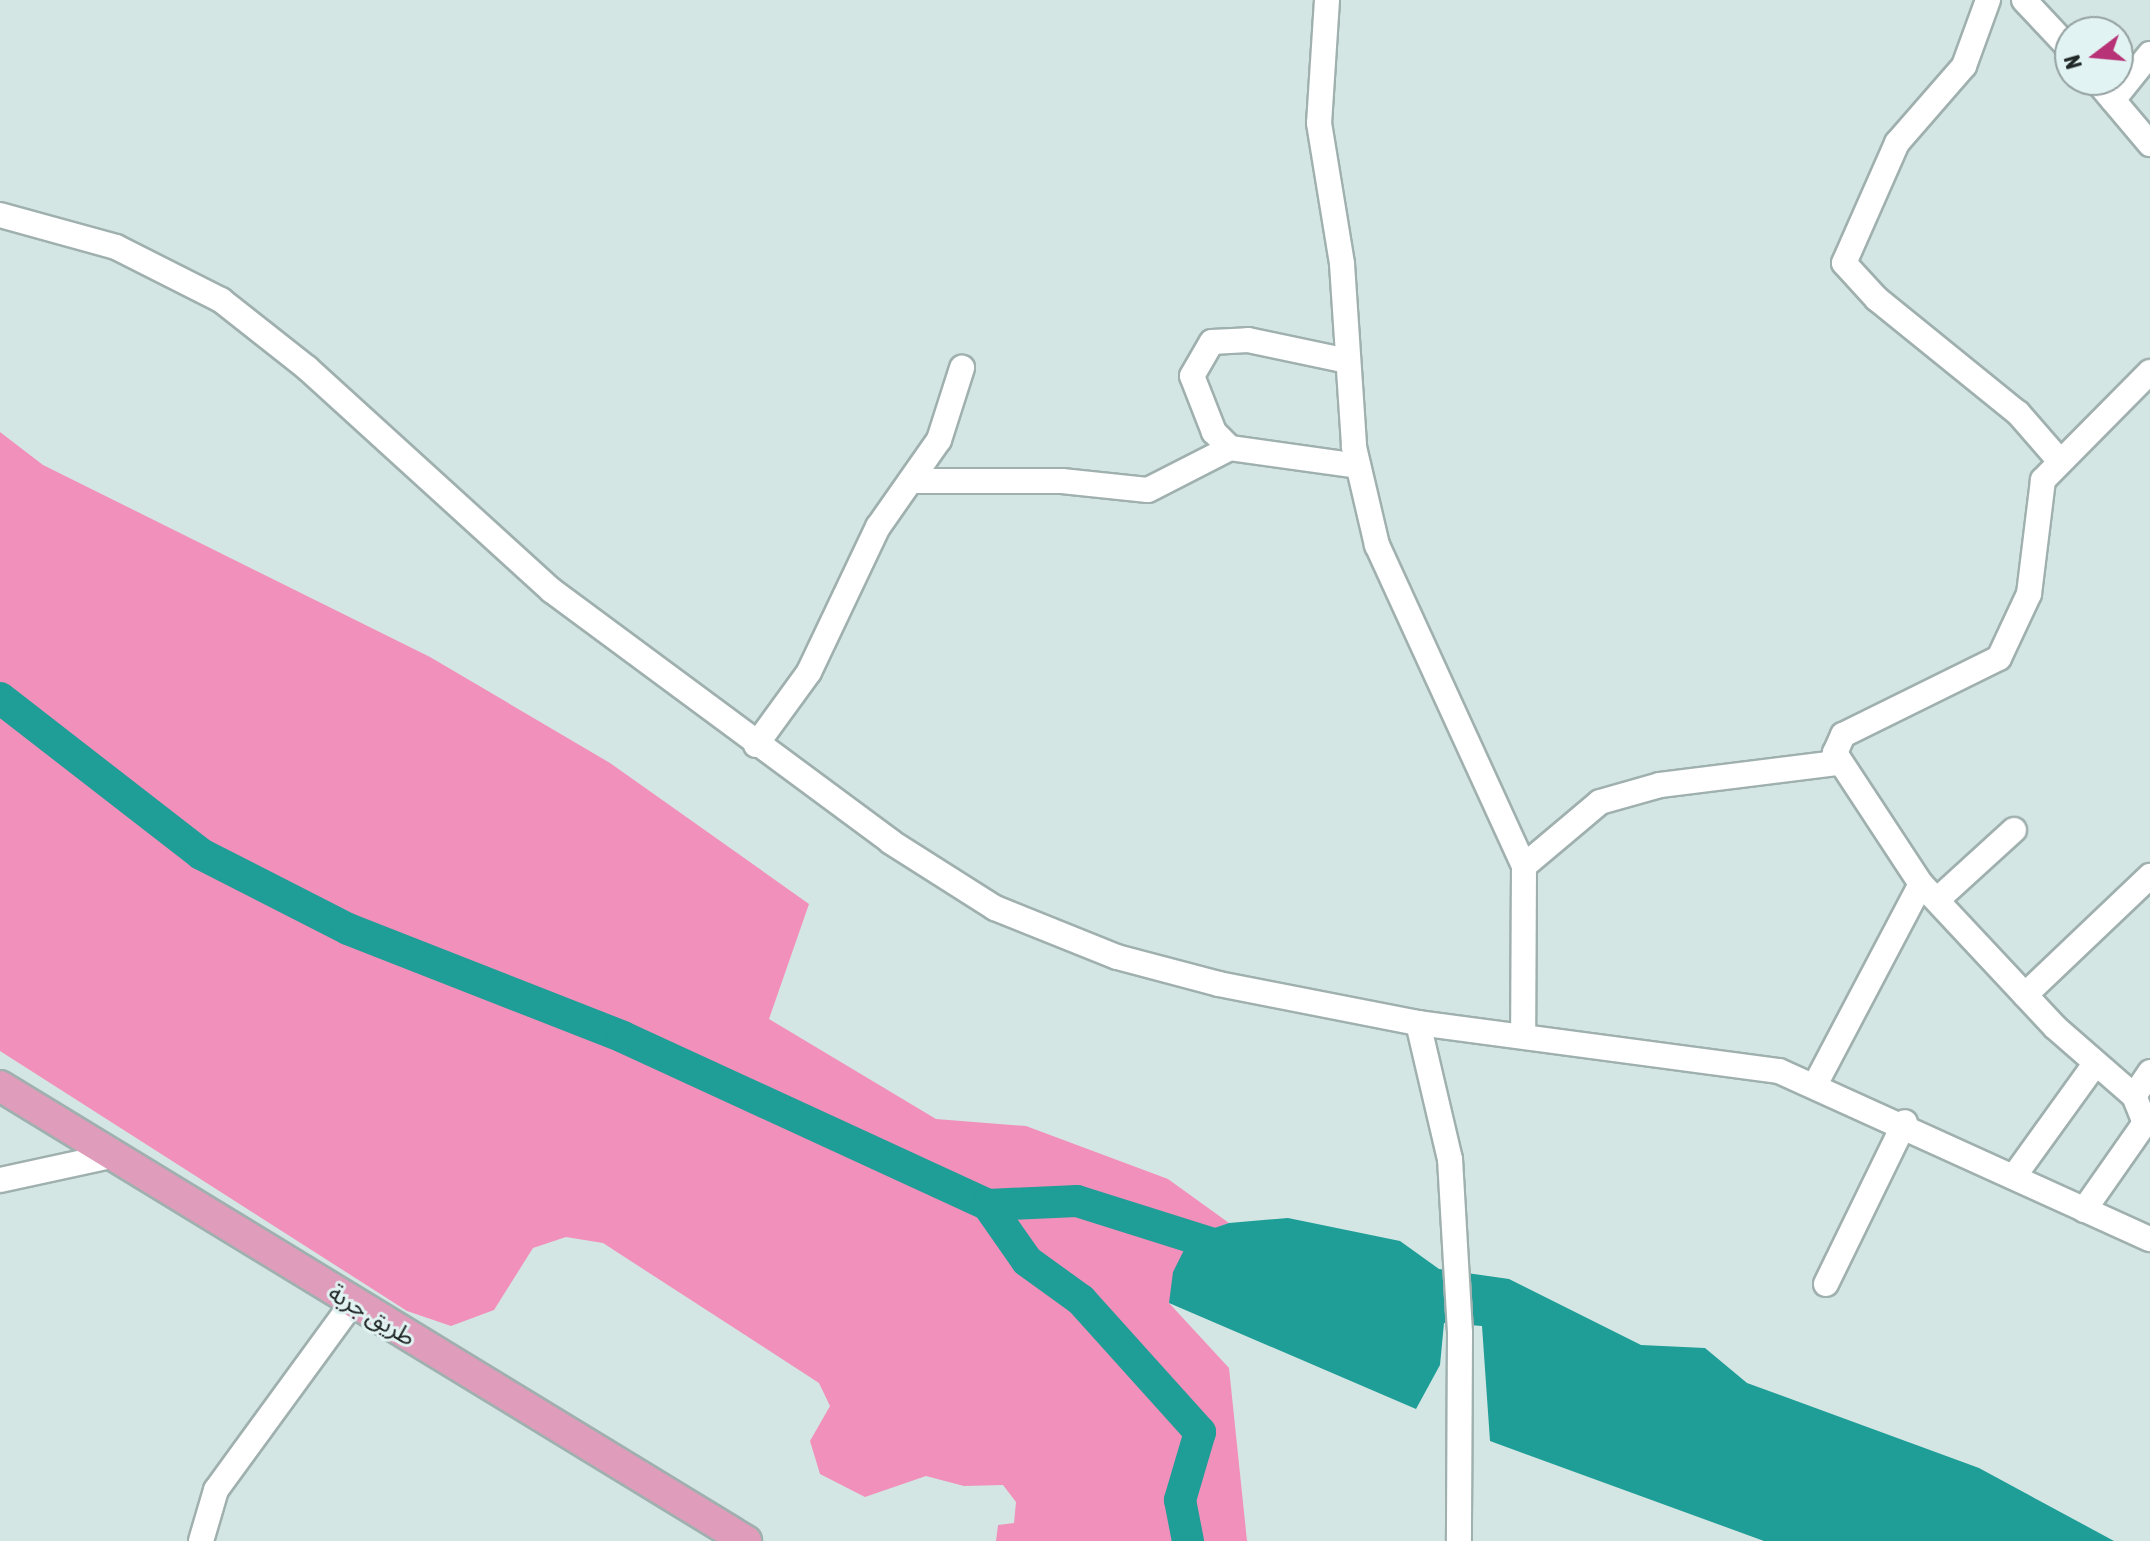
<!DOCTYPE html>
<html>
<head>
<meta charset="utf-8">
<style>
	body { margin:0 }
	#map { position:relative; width:2150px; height:1541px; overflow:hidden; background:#d4e6e4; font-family:"Asap Condensed","Noto Sans Arabic",sans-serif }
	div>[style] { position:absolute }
	.green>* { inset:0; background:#f190ba }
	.water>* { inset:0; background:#1f9d97 }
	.river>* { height:32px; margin:-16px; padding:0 16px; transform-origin:16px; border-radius:16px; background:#1f9d97 }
	.roads { filter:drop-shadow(2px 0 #9fb0ae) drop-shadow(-2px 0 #9fb0ae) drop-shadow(0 2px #9fb0ae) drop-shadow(0 -2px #9fb0ae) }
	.minor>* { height:24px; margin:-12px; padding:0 12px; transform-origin:12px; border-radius:12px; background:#fff }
	.major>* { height:30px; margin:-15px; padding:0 15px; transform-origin:15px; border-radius:15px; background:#df9cbb }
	span { translate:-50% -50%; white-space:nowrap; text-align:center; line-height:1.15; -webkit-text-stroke:6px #e1f3f2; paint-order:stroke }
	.street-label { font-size:24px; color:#202726 }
	.north { position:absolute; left:2054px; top:16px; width:80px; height:80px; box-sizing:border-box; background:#e1f3f2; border:2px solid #94a1a0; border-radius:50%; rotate:254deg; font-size:22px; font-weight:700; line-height:32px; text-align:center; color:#202726 }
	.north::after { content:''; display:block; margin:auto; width:28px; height:36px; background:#b73277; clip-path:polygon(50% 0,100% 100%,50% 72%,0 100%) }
</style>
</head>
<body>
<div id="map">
	<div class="green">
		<i style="clip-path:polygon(0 432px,43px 465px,430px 657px,610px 763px,809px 904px,769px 1019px,936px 1119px,1026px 1126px,1168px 1179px,1229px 1223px,1191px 1237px,1169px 1303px,1229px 1368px,1247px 1541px,996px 1541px,998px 1525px,1014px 1523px,1016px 1502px,1003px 1485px,964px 1486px,926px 1476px,865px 1497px,820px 1474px,810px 1441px,830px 1406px,819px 1383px,603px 1243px,566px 1237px,533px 1248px,494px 1310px,451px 1326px,407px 1311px,0 1051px)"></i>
	</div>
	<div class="water">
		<i style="clip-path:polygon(1288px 1218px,1400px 1241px,1439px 1269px,1509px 1279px,1641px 1345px,1705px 1348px,1747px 1383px,1979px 1468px,2114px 1541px,1764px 1541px,1490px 1441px,1482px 1326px,1444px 1323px,1440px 1365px,1416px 1409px,1169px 1303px,1173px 1272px,1191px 1236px,1229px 1223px)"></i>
	</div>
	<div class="river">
		<i style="left:0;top:698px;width:254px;rotate:37.8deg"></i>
		<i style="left:201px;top:854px;width:165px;rotate:27deg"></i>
		<i style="left:348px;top:929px;width:295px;rotate:21.4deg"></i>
		<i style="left:623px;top:1037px;width:402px;rotate:24.7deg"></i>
		<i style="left:988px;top:1205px;width:89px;rotate:-2.6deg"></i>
		<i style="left:1077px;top:1201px;width:163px;rotate:17.5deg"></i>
		<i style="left:988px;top:1205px;width:68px;rotate:55.1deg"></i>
		<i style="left:1027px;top:1261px;width:67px;rotate:35.8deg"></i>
		<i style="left:1081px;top:1300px;width:178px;rotate:48deg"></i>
		<i style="left:1200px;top:1432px;width:71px;rotate:106.4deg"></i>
		<i style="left:1180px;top:1500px;width:42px;rotate:79deg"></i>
	</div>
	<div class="roads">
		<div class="minor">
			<i style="left:1327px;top:0;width:123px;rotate:93.7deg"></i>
			<i style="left:1319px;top:123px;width:143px;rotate:80.7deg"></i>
			<i style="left:1342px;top:264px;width:183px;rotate:86.2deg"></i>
			<i style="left:1354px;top:447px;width:101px;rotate:76.8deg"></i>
			<i style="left:1377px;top:545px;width:353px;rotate:65.4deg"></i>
			<i style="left:1524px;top:866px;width:167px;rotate:90.3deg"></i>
			<i style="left:1988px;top:0;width:70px;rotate:110deg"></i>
			<i style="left:1964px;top:66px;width:102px;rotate:131deg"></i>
			<i style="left:1897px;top:143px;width:131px;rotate:113.8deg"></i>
			<i style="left:1844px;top:263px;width:49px;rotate:47.5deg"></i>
			<i style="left:1877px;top:299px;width:181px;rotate:39deg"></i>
			<i style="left:2018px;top:413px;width:62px;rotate:48.9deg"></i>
			<i style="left:2024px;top:0;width:67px;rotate:46.8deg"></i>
			<i style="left:2096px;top:80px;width:84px;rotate:49.8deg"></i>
			<i style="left:2113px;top:100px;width:59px;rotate:-51.2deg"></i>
			<i style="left:0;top:215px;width:120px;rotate:15.4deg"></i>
			<i style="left:116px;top:247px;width:118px;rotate:26.8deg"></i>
			<i style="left:221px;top:300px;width:110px;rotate:38.3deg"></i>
			<i style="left:307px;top:368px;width:330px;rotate:42.3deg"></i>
			<i style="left:551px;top:590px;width:423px;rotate:36.5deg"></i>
			<i style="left:891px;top:842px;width:123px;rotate:32.4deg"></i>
			<i style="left:995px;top:908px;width:131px;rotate:21.9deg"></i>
			<i style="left:1117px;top:957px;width:106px;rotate:14.8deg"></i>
			<i style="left:1219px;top:984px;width:203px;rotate:11.1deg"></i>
			<i style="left:1418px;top:1023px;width:364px;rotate:7.6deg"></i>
			<i style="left:1779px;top:1071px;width:407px;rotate:24.4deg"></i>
			<i style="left:1230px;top:448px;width:23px;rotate:-135deg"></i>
			<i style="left:1214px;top:432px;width:60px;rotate:-111.4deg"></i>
			<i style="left:1192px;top:376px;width:39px;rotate:-60deg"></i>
			<i style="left:1212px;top:342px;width:36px;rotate:-3deg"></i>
			<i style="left:1248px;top:340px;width:97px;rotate:11.9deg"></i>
			<i style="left:911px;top:481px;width:151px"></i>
			<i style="left:1062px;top:481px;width:86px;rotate:6deg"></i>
			<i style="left:1148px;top:490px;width:92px;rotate:-27.1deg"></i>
			<i style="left:1230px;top:448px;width:129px;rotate:8deg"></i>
			<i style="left:756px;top:745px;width:90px;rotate:-54deg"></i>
			<i style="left:809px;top:672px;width:161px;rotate:-64.6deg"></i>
			<i style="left:878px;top:527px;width:106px;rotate:-55deg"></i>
			<i style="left:939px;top:440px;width:76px;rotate:-72.3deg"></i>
			<i style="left:1524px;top:866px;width:99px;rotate:-40.1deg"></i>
			<i style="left:1600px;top:802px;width:62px;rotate:-15.8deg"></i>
			<i style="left:1660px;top:785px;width:178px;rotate:-7.1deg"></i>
			<i style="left:1937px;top:900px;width:104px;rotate:-42.3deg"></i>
			<i style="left:2025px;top:995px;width:173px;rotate:-43.6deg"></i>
			<i style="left:1418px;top:1023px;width:140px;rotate:76.8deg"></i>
			<i style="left:1450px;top:1159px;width:174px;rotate:86.7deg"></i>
			<i style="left:1460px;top:1333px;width:208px;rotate:90.3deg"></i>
			<i style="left:1815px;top:1085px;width:227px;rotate:-62.2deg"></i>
			<i style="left:2134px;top:1096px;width:29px;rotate:-56deg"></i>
			<i style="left:2015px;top:1175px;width:137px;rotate:-54.2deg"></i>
			<i style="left:0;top:1180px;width:119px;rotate:-12.2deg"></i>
			<i style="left:2084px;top:1210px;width:106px;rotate:-55deg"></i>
			<i style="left:2145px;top:1123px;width:29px;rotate:-112deg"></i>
			<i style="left:2134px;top:1096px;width:105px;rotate:-138.9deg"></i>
			<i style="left:2055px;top:1027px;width:196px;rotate:-133.1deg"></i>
			<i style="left:1921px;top:884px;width:157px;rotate:-123.3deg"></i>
			<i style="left:1835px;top:753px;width:20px;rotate:-66deg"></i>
			<i style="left:1843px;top:735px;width:174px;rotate:-26.3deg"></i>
			<i style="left:1999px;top:658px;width:71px;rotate:-64.9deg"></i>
			<i style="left:2029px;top:594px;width:115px;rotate:-83deg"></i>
			<i style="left:2043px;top:480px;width:152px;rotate:-45.3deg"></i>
			<i style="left:1826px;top:1284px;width:180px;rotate:-64deg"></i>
			<i style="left:201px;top:1541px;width:53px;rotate:-73.6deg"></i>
			<i style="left:216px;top:1490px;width:233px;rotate:-53.9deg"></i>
		</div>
		<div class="major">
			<i style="left:0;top:1086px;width:874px;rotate:31.38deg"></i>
		</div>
	</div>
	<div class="street-label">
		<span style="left:372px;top:1315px;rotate:31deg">طريق جربة</span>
	</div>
	<div class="north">N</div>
</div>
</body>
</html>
